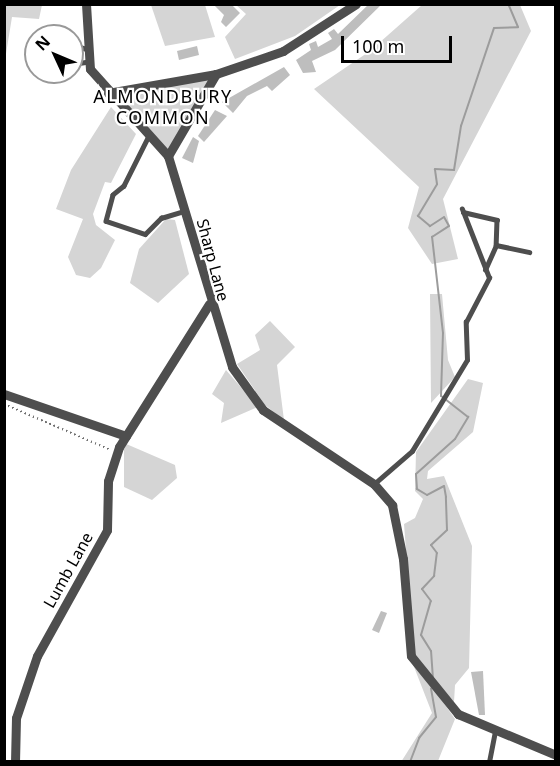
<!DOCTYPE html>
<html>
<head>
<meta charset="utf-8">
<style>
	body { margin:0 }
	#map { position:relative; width:560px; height:766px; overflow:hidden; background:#fff; font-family:"Noto Sans",sans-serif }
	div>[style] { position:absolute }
	.green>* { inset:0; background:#d5d5d5 }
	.stream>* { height:2px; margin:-1px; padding:0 1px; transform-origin:1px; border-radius:1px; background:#9c9c9c }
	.building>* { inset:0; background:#bebebe }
	.path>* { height:1.5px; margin-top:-0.75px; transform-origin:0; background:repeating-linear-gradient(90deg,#707070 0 1.5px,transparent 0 4.5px) }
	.lane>* { height:4.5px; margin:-2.25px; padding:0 2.25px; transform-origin:2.25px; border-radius:2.25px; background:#4e4e4e }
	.street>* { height:9px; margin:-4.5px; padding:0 4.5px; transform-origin:4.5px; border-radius:4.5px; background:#4e4e4e }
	span { translate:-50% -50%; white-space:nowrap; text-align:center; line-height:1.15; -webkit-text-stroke:4.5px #fff; paint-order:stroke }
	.street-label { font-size:16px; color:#000 }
	.neighbourhood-label { font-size:18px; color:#000; letter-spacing:1.5px }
	.frame { position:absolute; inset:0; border:6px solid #000; pointer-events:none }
	.north { position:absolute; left:24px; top:24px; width:60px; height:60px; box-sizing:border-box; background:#fff; border:2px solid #999; border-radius:50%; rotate:314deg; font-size:16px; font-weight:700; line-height:24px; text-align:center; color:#000 }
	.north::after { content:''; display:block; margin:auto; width:21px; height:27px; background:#000; clip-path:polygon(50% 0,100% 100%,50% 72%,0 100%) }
	.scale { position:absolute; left:341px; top:36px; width:111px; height:27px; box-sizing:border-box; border:3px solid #000; border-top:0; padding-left:8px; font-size:18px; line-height:21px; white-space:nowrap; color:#000; -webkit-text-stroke:4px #fff; paint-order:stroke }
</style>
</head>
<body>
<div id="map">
	<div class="green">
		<i style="clip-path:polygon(5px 4px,42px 5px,39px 19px,12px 17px,5px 60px)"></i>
		<i style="clip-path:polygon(151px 5px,205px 5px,215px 37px,165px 46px)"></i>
		<i style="clip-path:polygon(236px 5px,340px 5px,295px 36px,235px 59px,225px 37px,246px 14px)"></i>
		<i style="clip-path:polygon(422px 5px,520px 5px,531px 31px,443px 199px,458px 259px,432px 264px,408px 228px,419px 187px,314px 89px,370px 51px)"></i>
		<i style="clip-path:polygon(216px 74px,168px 155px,108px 92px)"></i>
		<i style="clip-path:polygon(111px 107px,136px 134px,111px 183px,105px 182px,93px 214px,96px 225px,115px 240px,101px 268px,90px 278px,76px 275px,68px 257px,83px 219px,56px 209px,71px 170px)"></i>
		<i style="clip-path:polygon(166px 219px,175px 220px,189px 274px,158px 303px,130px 283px,139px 249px)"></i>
		<i style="clip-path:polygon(430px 294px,442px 294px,448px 360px,455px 377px,431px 403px)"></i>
		<i style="clip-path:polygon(270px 321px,295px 347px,277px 365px,284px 420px,265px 405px,237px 364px,260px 350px,255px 335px)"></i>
		<i style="clip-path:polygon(226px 370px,258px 407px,221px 423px,224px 403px,212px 394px)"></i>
		<i style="clip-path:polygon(468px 379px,483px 383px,473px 432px,428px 471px,427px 479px,444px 476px,472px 546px,469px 668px,455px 685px,454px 702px,414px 656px,404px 524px,415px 518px,423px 499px,415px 491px,416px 452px)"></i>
		<i style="clip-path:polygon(124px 443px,175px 465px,177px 478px,152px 500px,124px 487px)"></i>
		<i style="clip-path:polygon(409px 654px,455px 719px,438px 761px,401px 762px,432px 713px)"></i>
	</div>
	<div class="stream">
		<i style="left:433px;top:679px;width:28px;rotate:-94deg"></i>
		<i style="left:431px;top:651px;width:19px;rotate:-122deg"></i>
		<i style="left:421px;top:635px;width:35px;rotate:-74deg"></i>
		<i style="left:431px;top:601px;width:15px;rotate:-127deg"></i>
		<i style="left:422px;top:589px;width:18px;rotate:-47deg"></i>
		<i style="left:434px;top:576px;width:23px;rotate:-83deg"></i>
		<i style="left:437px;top:553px;width:10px;rotate:-127deg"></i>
		<i style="left:431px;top:545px;width:22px;rotate:-43deg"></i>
		<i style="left:447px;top:530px;width:33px;rotate:-92deg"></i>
		<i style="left:446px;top:497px;width:11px;rotate:-100deg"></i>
		<i style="left:444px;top:486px;width:19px;rotate:152deg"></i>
		<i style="left:427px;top:495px;width:12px;rotate:-149deg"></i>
		<i style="left:417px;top:489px;width:15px;rotate:-94deg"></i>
		<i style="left:416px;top:474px;width:52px;rotate:-41.9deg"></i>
		<i style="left:455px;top:439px;width:26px;rotate:-59deg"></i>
		<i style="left:468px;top:417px;width:34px;rotate:-142deg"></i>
		<i style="left:441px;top:396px;width:63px;rotate:-88.2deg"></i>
		<i style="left:443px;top:333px;width:97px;rotate:-96.5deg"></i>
		<i style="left:432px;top:237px;width:20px;rotate:-33deg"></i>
		<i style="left:449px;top:226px;width:10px;rotate:-119deg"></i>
		<i style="left:444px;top:217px;width:17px;rotate:147deg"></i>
		<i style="left:430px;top:226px;width:16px;rotate:-140deg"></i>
		<i style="left:418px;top:216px;width:37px;rotate:-59deg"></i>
		<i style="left:437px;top:184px;width:15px;rotate:-98deg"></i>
		<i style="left:435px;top:169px;width:19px;rotate:3deg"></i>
		<i style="left:454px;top:170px;width:45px;rotate:-81deg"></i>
		<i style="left:461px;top:126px;width:103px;rotate:-71.4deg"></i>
		<i style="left:494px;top:28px;width:24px;rotate:-2deg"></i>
		<i style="left:518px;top:27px;width:25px;rotate:-113deg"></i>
		<i style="left:410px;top:762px;width:26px;rotate:-69deg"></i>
		<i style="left:419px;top:738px;width:27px;rotate:-51deg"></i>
		<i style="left:436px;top:717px;width:29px;rotate:-100deg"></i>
	</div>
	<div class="building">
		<i style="clip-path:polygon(213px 4px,231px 4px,240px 13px,226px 27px,221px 22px,224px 15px)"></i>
		<i style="clip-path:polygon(369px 4px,382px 4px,335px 50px,312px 61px,316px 72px,303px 73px,296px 60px,311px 50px,309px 44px,316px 41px,318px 47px,332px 39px,328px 33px,334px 29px,338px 34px)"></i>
		<i style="clip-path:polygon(197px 46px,199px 55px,179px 60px,177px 51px)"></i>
		<i style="clip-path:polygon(284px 67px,290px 75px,272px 91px,267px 86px,247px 96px,233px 113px,222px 102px)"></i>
		<i style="clip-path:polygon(215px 110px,227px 116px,204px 142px,198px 136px)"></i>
		<i style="clip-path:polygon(193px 137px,199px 141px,193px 163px,182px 158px)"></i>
		<i style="clip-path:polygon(381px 611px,387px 613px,379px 633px,372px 630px)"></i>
		<i style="clip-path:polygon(483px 671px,485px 715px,479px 715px,471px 672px)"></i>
	</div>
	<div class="path">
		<i style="left:4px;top:404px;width:116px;rotate:23.3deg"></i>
	</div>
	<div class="lane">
		<i style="left:47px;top:28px;width:14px;rotate:36deg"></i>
		<i style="left:72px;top:45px;width:16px;rotate:15deg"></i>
		<i style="left:72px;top:64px;width:15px;rotate:-8deg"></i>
		<i style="left:149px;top:136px;width:56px;rotate:116.6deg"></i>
		<i style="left:124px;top:186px;width:14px;rotate:141deg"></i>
		<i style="left:113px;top:195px;width:27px;rotate:105deg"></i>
		<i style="left:106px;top:221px;width:41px;rotate:18.4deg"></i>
		<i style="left:145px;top:234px;width:23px;rotate:-45deg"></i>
		<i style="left:161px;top:218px;width:24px;rotate:-17deg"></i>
		<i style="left:463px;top:212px;width:35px;rotate:13deg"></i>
		<i style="left:497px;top:220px;width:25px;rotate:92deg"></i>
		<i style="left:485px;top:270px;width:27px;rotate:-66deg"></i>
		<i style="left:496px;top:245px;width:34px;rotate:12deg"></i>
		<i style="left:374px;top:484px;width:50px;rotate:-41deg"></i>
		<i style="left:412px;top:451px;width:106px;rotate:-58.9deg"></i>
		<i style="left:467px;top:360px;width:38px;rotate:-92deg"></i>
		<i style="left:466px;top:322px;width:50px;rotate:-62.4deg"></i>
		<i style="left:489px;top:278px;width:74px;rotate:-111.4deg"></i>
		<i style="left:489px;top:762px;width:33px;rotate:-79deg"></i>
	</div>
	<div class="street">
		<i style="left:86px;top:4px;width:65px;rotate:86.5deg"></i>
		<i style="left:90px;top:69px;width:117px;rotate:48.1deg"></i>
		<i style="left:168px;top:156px;width:220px;rotate:73.1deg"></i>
		<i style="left:232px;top:367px;width:53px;rotate:54.2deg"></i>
		<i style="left:263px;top:410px;width:133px;rotate:33.7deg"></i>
		<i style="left:374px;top:484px;width:28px;rotate:49deg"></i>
		<i style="left:392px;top:505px;width:55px;rotate:78.5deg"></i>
		<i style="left:403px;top:559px;width:97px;rotate:85.3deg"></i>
		<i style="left:411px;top:656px;width:75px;rotate:51deg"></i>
		<i style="left:458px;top:714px;width:106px;rotate:22.7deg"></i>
		<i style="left:108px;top:93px;width:110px;rotate:-10deg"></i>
		<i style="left:216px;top:74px;width:71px;rotate:-18.9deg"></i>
		<i style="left:283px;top:51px;width:87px;rotate:-32.8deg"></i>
		<i style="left:168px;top:156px;width:95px;rotate:-59.7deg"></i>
		<i style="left:4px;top:394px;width:129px;rotate:19deg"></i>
		<i style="left:15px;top:762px;width:44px;rotate:-88.7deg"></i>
		<i style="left:16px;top:718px;width:65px;rotate:-71.3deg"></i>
		<i style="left:37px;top:656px;width:144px;rotate:-60.9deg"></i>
		<i style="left:107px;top:530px;width:49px;rotate:-88.8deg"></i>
		<i style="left:108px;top:481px;width:36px;rotate:-72deg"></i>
		<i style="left:119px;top:447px;width:169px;rotate:-57.8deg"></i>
	</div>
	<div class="street-label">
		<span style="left:213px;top:260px;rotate:75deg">Sharp Lane</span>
		<span style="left:68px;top:570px;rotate:-61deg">Lumb Lane</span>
	</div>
	<div class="neighbourhood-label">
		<span style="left:163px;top:107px">ALMONDBURY<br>COMMON</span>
	</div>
	<div class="frame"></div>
	<div class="north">N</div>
	<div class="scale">100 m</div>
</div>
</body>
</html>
